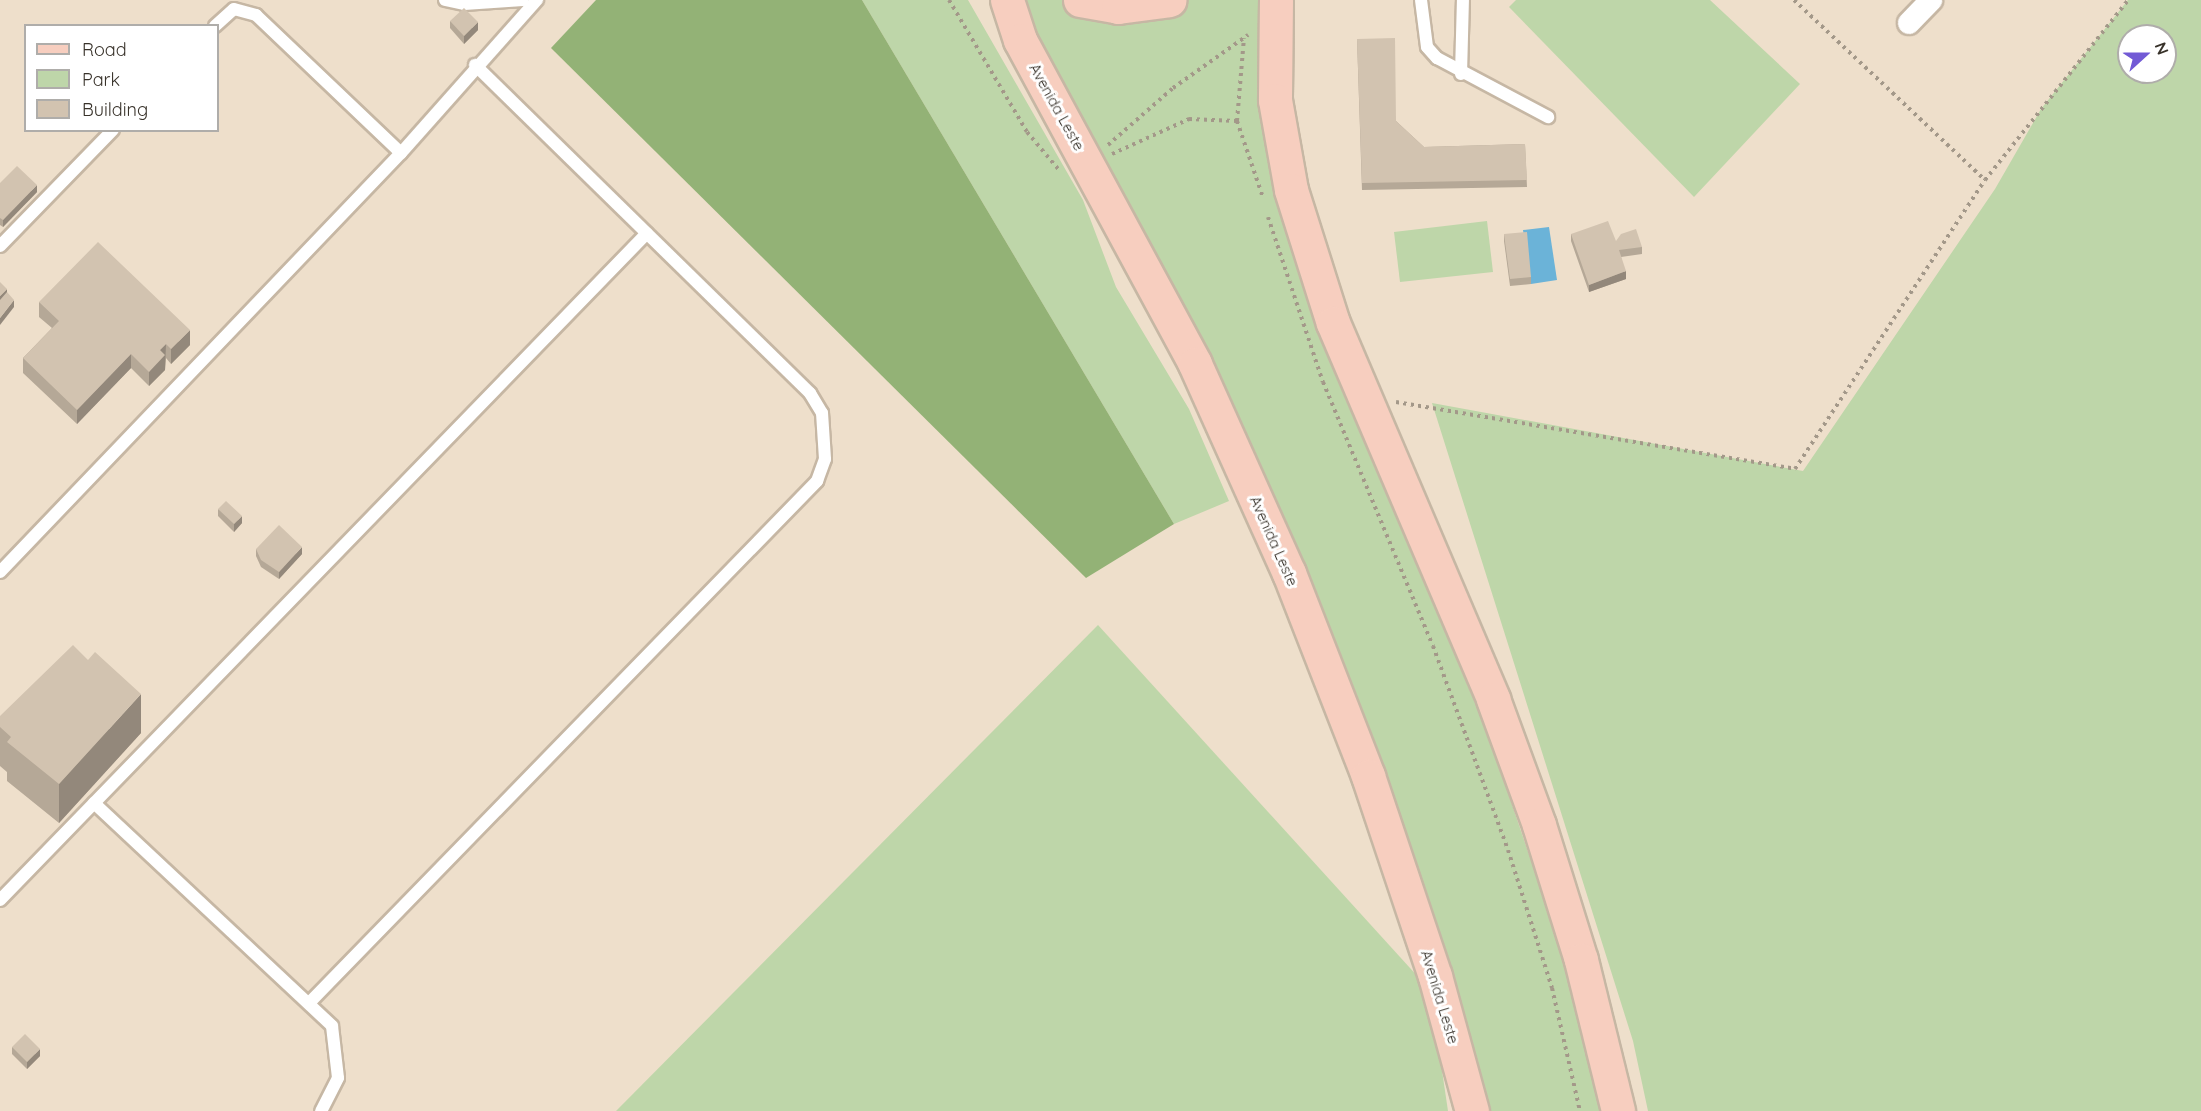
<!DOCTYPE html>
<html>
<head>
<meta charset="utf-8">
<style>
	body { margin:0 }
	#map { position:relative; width:2201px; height:1111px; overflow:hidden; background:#eedfcb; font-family:Quicksand,sans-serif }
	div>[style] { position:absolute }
	.green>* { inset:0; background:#bed6a9 }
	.forest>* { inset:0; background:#93b276 }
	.water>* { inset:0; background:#6bb3d8 }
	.path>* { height:4px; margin-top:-2px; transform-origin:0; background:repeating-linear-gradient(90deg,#a39889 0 3px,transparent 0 7.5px) }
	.roads { filter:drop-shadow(2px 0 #c6b7a4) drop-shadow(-2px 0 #c6b7a4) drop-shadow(0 2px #c6b7a4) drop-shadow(0 -2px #c6b7a4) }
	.service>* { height:12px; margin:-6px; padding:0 6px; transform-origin:6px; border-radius:6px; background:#fff }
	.minor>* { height:22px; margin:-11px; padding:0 11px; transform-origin:11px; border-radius:11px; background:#fff }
	.primary>* { height:33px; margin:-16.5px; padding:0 16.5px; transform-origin:16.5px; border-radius:16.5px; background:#f7cebf }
	.wall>* { inset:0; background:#b5a897 }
	.shaded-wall>* { inset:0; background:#93887b }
	.building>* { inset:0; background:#d2c3b0 }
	span { translate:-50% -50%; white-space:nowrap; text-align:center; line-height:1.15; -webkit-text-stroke:6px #fff; paint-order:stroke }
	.street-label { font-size:15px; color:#38322a }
	.legend { position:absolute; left:24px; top:24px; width:195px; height:108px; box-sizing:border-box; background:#fff; border:2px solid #afadaa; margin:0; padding:8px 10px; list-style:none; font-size:18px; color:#38322a }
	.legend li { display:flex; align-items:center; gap:12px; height:30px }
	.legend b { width:30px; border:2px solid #afadaa }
	.north { position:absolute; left:2117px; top:24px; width:60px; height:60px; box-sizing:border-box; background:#fff; border:2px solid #afadaa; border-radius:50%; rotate:69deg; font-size:16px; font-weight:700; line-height:24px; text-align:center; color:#38322a }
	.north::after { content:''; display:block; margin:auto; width:21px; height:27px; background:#725ad5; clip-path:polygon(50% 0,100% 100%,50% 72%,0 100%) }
</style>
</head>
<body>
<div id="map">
	<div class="green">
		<i style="clip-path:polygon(862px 0,968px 0,1083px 200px,1116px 287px,1189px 409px,1229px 501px,1174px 524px)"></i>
		<i style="clip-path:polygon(1014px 0,1283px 0,1301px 181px,1562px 952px,1605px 1111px,1481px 1111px,1292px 571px)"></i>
		<i style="clip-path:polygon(1516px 0,1710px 0,1800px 84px,1694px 197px,1509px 7px)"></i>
		<i style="clip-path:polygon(evenodd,2128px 0,2201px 0,2201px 1111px,1648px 1111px,1633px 1041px,1432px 403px,1803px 471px,1995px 189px,2041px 109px,2128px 0,2129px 36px,2165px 36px,2165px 72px,2129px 72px,2129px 36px)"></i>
		<i style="clip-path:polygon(1487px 221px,1493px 272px,1400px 282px,1394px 232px)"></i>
		<i style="clip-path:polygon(1098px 625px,1430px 990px,1448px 1111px,616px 1111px)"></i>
	</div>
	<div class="forest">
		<i style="clip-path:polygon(596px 0,862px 0,1174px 524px,1086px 578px,551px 48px)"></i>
	</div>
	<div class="water">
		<i style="clip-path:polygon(1549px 227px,1557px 280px,1531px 284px,1523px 230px)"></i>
	</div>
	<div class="path">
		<i style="left:949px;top:0;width:153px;rotate:59.4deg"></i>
		<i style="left:1027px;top:132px;width:51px;rotate:49.8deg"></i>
		<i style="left:1794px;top:0;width:262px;rotate:43.3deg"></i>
		<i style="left:1237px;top:121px;width:83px;rotate:-85.2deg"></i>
		<i style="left:1108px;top:145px;width:86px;rotate:-41.2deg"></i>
		<i style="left:1173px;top:88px;width:92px;rotate:-35.2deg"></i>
		<i style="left:1112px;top:154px;width:85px;rotate:-24.4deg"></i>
		<i style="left:1189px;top:119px;width:48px;rotate:2.4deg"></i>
		<i style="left:1237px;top:121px;width:81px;rotate:71.3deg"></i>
		<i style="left:1268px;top:217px;width:174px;rotate:71.6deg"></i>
		<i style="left:1323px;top:382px;width:286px;rotate:67.4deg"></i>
		<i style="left:1433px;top:646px;width:217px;rotate:69.8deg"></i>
		<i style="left:1508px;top:850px;width:145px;rotate:72.3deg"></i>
		<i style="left:1552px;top:988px;width:126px;rotate:77.2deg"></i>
		<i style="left:1396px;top:402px;width:405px;rotate:9.5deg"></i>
		<i style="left:1795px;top:469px;width:346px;rotate:-56.7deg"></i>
		<i style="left:1985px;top:180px;width:230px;rotate:-51.5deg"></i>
	</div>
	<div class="roads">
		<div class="service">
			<i style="left:445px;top:0;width:19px;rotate:12deg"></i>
			<i style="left:464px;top:4px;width:59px;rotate:-3.9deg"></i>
			<i style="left:1421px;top:0;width:47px;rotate:82.7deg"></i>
			<i style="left:1427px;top:47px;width:15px;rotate:48deg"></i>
			<i style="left:1437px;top:58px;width:126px;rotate:28deg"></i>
			<i style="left:215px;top:26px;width:25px;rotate:-42deg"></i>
			<i style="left:234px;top:9px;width:23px;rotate:15deg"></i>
			<i style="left:256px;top:15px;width:200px;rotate:43.6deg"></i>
			<i style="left:1461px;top:74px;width:74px;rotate:-88.5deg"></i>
			<i style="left:0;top:246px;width:162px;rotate:-45.8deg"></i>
			<i style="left:0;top:572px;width:580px;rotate:-46.26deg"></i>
			<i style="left:401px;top:153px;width:205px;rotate:-48.4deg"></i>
			<i style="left:94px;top:803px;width:326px;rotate:43.1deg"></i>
			<i style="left:332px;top:1026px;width:52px;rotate:83.4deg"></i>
			<i style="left:338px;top:1078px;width:37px;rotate:117deg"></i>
			<i style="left:0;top:900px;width:929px;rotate:-45.87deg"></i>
			<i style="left:311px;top:1001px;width:726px;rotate:-45.78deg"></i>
			<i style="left:817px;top:481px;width:23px;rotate:-70deg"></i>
			<i style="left:825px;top:459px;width:46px;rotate:-93.7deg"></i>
			<i style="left:822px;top:413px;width:23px;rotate:-121deg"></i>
			<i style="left:810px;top:393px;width:469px;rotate:-135.6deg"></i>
		</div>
		<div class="minor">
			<i style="left:1909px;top:23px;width:32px;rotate:-46deg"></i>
		</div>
		<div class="primary">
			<i style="left:1007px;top:0;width:42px;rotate:72deg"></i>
			<i style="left:1020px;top:40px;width:368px;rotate:61.6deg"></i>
			<i style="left:1195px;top:364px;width:229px;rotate:65.8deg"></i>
			<i style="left:1289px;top:573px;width:218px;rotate:68.7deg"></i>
			<i style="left:1368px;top:776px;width:211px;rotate:71.5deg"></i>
			<i style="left:1435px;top:976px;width:140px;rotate:74.7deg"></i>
			<i style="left:1080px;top:0;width:39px;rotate:10deg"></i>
			<i style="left:1118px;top:7px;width:52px;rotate:-7.7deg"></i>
			<i style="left:1276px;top:0;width:100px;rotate:90.6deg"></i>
			<i style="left:1275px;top:100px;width:91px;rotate:79.9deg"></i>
			<i style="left:1291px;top:190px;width:139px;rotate:72.5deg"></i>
			<i style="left:1333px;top:323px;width:409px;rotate:66.9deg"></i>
			<i style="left:1493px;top:699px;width:134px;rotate:69.9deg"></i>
			<i style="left:1539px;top:825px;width:141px;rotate:72.7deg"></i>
			<i style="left:1581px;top:960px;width:155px;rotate:76.2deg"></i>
		</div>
	</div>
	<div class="wall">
		<i style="clip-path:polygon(450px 21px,478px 30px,464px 44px,450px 28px)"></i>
		<i style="clip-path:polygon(1357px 39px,1396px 121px,1424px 147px,1525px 144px,1527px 187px,1362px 190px)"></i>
		<i style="clip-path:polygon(0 183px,37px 192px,3px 227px,0 225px)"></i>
		<i style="clip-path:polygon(1504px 234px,1531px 277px,1531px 284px,1510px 286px,1504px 241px)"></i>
		<i style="clip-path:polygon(1571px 234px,1642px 247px,1642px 254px,1621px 257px,1626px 279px,1589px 292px,1571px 241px)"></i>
		<i style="clip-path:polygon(39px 302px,190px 345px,171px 364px,166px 358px,165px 370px,149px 386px,131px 368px,77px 424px,23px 373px,23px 358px,52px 328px,39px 317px)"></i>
		<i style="clip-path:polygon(218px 509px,242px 523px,234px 532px,218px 516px)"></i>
		<i style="clip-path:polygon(256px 549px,302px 554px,279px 579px,261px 567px,256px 556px)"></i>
		<i style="clip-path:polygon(0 716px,141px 733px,59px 823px,7px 781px,7px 772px,0 766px)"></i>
		<i style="clip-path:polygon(12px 1047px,40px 1056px,27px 1069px,12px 1054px)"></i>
	</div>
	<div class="shaded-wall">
		<i style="clip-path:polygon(478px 22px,478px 30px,464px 44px,464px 36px)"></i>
		<i style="clip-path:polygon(37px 185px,37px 192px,3px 227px,3px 220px)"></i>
		<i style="clip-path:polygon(1626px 271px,1626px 279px,1589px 292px,1589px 285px)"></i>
		<i style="clip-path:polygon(7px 289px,7px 296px,0 304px,0 296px)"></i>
		<i style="clip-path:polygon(14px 300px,14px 307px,0 325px,0 318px)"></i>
		<i style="clip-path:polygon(190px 330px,190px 345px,171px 364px,171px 349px)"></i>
		<i style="clip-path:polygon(166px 344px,165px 370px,149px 386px,149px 372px,160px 350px)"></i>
		<i style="clip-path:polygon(131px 354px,131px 368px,77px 424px,77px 410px)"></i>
		<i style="clip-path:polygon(242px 516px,242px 523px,234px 532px,234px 524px)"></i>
		<i style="clip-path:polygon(302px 547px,302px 554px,279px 579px,279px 572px)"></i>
		<i style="clip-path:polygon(141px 694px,141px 733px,59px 823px,59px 784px)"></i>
		<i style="clip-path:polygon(40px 1049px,40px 1056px,27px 1069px,27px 1062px)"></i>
	</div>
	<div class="building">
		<i style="clip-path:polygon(464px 8px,478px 22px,464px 36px,450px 21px)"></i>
		<i style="clip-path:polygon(1395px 38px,1396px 121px,1424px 147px,1525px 144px,1527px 180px,1362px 183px,1357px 39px)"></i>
		<i style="clip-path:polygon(17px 166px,37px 185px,3px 220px,0 218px,0 183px)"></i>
		<i style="clip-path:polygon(1608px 221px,1616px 241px,1621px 234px,1636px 229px,1642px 247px,1619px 250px,1626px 271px,1589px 285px,1571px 234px)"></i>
		<i style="clip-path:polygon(1527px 232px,1531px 277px,1510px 279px,1504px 234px)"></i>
		<i style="clip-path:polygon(98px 242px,190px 330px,171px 349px,166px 344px,160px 350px,165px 355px,149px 372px,131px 354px,77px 410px,23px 358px,59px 321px,39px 302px)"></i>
		<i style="clip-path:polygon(0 282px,7px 289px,0 296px)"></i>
		<i style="clip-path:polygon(7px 292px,14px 300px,0 318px,0 300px)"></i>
		<i style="clip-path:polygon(226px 501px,242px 516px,234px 524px,218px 509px)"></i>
		<i style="clip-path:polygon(279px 525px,302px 547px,279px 572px,261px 560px,256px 549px)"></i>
		<i style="clip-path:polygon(73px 645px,88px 660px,95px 652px,141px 694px,59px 784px,7px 742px,11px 737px,0 727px,0 716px)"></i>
		<i style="clip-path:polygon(25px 1034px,40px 1049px,27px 1062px,12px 1047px)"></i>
	</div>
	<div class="street-label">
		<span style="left:1057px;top:107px;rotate:61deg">Avenida Leste</span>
		<span style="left:1274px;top:541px;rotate:66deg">Avenida Leste</span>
		<span style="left:1440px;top:997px;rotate:73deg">Avenida Leste</span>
	</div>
	<ul class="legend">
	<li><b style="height:8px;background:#f7cebf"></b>Road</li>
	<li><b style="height:16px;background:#bed6a9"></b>Park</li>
	<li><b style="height:16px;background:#d2c3b0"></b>Building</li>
	</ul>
	<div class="north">N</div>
</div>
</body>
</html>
